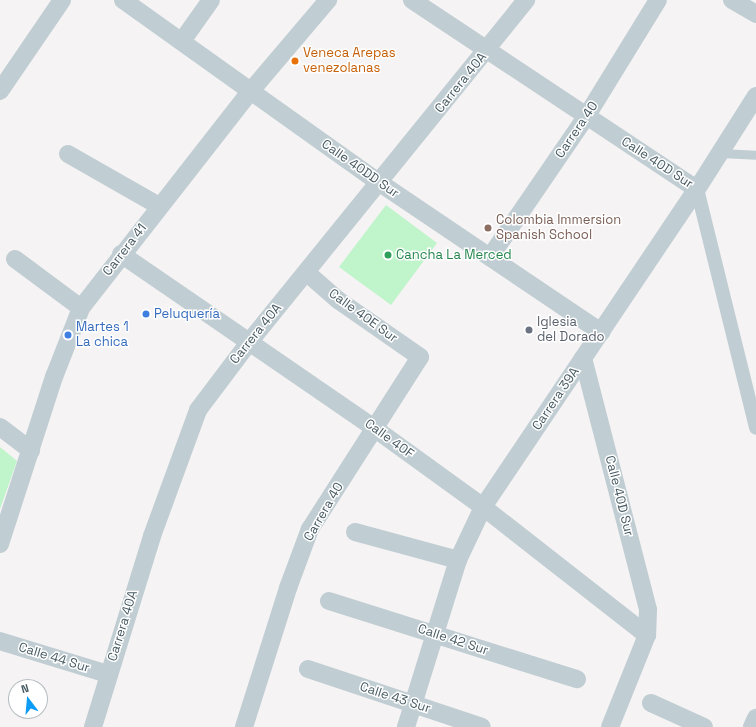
<!DOCTYPE html>
<html>
<head>
<meta charset="utf-8">
<style>
	body { margin:0 }
	#map { position:relative; width:756px; height:727px; overflow:hidden; background:#f5f3f3; font-family:"Space Grotesk",sans-serif }
	div>[style] { position:absolute }
	.green>* { inset:0; background:#c0f4cb }
	.service>* { height:9px; margin:-4.5px; padding:0 4.5px; transform-origin:4.5px; border-radius:4.5px; background:#c0cdd3 }
	.pedestrian>* { height:14px; margin:-7px; padding:0 7px; transform-origin:7px; border-radius:7px; background:#c0cdd3 }
	.minor>* { height:18px; margin:-9px; padding:0 9px; transform-origin:9px; border-radius:9px; background:#c0cdd3 }
	.dots>* { width:11px; height:11px; translate:-50% -50%; box-sizing:border-box; border:2px solid #fff; border-radius:50% }
	span { translate:-50% -50%; white-space:nowrap; text-align:center; line-height:1.15; -webkit-text-stroke:3px #fff; paint-order:stroke }
	.food-label { font-size:13px; color:#c56008 }
	.left { translate:0 -50%; text-align:left }
	.street-label { font-size:13px; color:#485b63 }
	.education-label { font-size:13px; color:#785e54 }
	.leisure-label { font-size:13px; color:#27864d }
	.shop-label { font-size:13px; color:#366cbe }
	.worship-label { font-size:13px; color:#5b616d }
	.north { position:absolute; left:8px; top:679px; width:40px; height:40px; box-sizing:border-box; background:#fff; border:1px solid #b6bdc1; border-radius:50%; rotate:344deg; font-size:11px; font-weight:700; line-height:16px; text-align:center; color:#485b63 }
	.north::after { content:''; display:block; margin:auto; width:14px; height:18px; background:#0c9cf6; clip-path:polygon(50% 0,100% 100%,50% 72%,0 100%) }
</style>
</head>
<body>
<div id="map">
	<div class="green">
		<i style="clip-path:polygon(386px 205px,437px 243px,391px 305px,339px 267px)"></i>
		<i style="clip-path:polygon(0 447px,17px 461px,0 509px)"></i>
	</div>
	<div class="service">
		<i style="left:720px;top:153px;width:36px;rotate:3deg"></i>
	</div>
	<div class="pedestrian">
		<i style="left:697px;top:189px;width:246px;rotate:76.1deg"></i>
	</div>
	<div class="minor">
		<i style="left:123px;top:0;width:315px;rotate:35.5deg"></i>
		<i style="left:380px;top:183px;width:267px;rotate:34deg"></i>
		<i style="left:412px;top:0;width:342px;rotate:33.6deg"></i>
		<i style="left:732px;top:0;width:28px;rotate:30deg"></i>
		<i style="left:182px;top:41px;width:50px;rotate:-54.7deg"></i>
		<i style="left:0;top:91px;width:110px;rotate:-55.7deg"></i>
		<i style="left:68px;top:154px;width:105px;rotate:29.7deg"></i>
		<i style="left:121px;top:254px;width:307px;rotate:34.5deg"></i>
		<i style="left:374px;top:428px;width:135px;rotate:35.9deg"></i>
		<i style="left:483px;top:507px;width:208px;rotate:38deg"></i>
		<i style="left:490px;top:257px;width:170px;rotate:-55.6deg"></i>
		<i style="left:586px;top:117px;width:137px;rotate:-58.4deg"></i>
		<i style="left:15px;top:259px;width:82px;rotate:36.6deg"></i>
		<i style="left:583px;top:358px;width:260px;rotate:75.5deg"></i>
		<i style="left:648px;top:610px;width:25px;rotate:92deg"></i>
		<i style="left:647px;top:635px;width:99px;rotate:111.9deg"></i>
		<i style="left:0;top:427px;width:39px;rotate:37deg"></i>
		<i style="left:355px;top:532px;width:107px;rotate:15.2deg"></i>
		<i style="left:0;top:544px;width:176px;rotate:-72.1deg"></i>
		<i style="left:54px;top:377px;width:74px;rotate:-68.6deg"></i>
		<i style="left:81px;top:308px;width:274px;rotate:-52deg"></i>
		<i style="left:250px;top:92px;width:121px;rotate:-49.7deg"></i>
		<i style="left:329px;top:601px;width:260px;rotate:17.5deg"></i>
		<i style="left:0;top:641px;width:113px;rotate:17deg"></i>
		<i style="left:308px;top:669px;width:183px;rotate:18.4deg"></i>
		<i style="left:651px;top:703px;width:58px;rotate:24.4deg"></i>
		<i style="left:93px;top:727px;width:200px;rotate:-72.8deg"></i>
		<i style="left:152px;top:536px;width:134px;rotate:-69.9deg"></i>
		<i style="left:198px;top:410px;width:86px;rotate:-53deg"></i>
		<i style="left:250px;top:341px;width:439px;rotate:-51deg"></i>
		<i style="left:244px;top:727px;width:146px;rotate:-72.4deg"></i>
		<i style="left:288px;top:588px;width:63px;rotate:-69.6deg"></i>
		<i style="left:310px;top:529px;width:204px;rotate:-57.4deg"></i>
		<i style="left:420px;top:357px;width:100px;rotate:-145.2deg"></i>
		<i style="left:338px;top:300px;width:41px;rotate:-138.9deg"></i>
		<i style="left:406px;top:727px;width:175px;rotate:-72.7deg"></i>
		<i style="left:458px;top:560px;width:59px;rotate:-64.7deg"></i>
		<i style="left:483px;top:507px;width:383px;rotate:-56.1deg"></i>
		<i style="left:697px;top:189px;width:110px;rotate:-57.6deg"></i>
		<i style="left:752px;top:727px;width:10px;rotate:-66deg"></i>
	</div>
	<div class="dots">
		<i style="left:295px;top:61px;background:#e8710a"></i>
		<i style="left:488px;top:228px;background:#8d6e63"></i>
		<i style="left:388px;top:255px;background:#2e9e5b"></i>
		<i style="left:146px;top:314px;background:#3f7fe0"></i>
		<i style="left:529px;top:330px;background:#6b7280"></i>
		<i style="left:68px;top:335px;background:#3f7fe0"></i>
	</div>
	<div class="food-label">
		<span class="left" style="left:303px;top:61px">Veneca Arepas<br>venezolanas</span>
	</div>
	<div class="street-label">
		<span style="left:461px;top:83px;rotate:-51deg">Carrera 40A</span>
		<span style="left:577px;top:130px;rotate:-56deg">Carrera 40</span>
		<span style="left:657px;top:163px;rotate:33deg">Calle 40D Sur</span>
		<span style="left:360px;top:169px;rotate:35deg">Calle 40DD Sur</span>
		<span style="left:125px;top:250px;rotate:-52deg">Carrera 41</span>
		<span style="left:363px;top:316px;rotate:36deg">Calle 40E Sur</span>
		<span style="left:256px;top:334px;rotate:-51deg">Carrera 40A</span>
		<span style="left:556px;top:399px;rotate:-56deg">Carrera 39A</span>
		<span style="left:389px;top:439px;rotate:36deg">Calle 40F</span>
		<span style="left:619px;top:496px;rotate:76deg">Calle 40D Sur</span>
		<span style="left:324px;top:512px;rotate:-60deg">Carrera 40</span>
		<span style="left:123px;top:626px;rotate:-73deg">Carrera 40A</span>
		<span style="left:453px;top:640px;rotate:18deg">Calle 42 Sur</span>
		<span style="left:54px;top:658px;rotate:17deg">Calle 44 Sur</span>
		<span style="left:395px;top:698px;rotate:18deg">Calle 43 Sur</span>
	</div>
	<div class="education-label">
		<span class="left" style="left:496px;top:228px">Colombia Immersion<br>Spanish School</span>
	</div>
	<div class="leisure-label">
		<span class="left" style="left:396px;top:255px">Cancha La Merced</span>
	</div>
	<div class="shop-label">
		<span class="left" style="left:154px;top:314px">Peluquería</span>
		<span class="left" style="left:76px;top:335px">Martes 1<br>La chica</span>
	</div>
	<div class="worship-label">
		<span class="left" style="left:537px;top:330px">Iglesia<br>del Dorado</span>
	</div>
	<div class="north">N</div>
</div>
</body>
</html>
